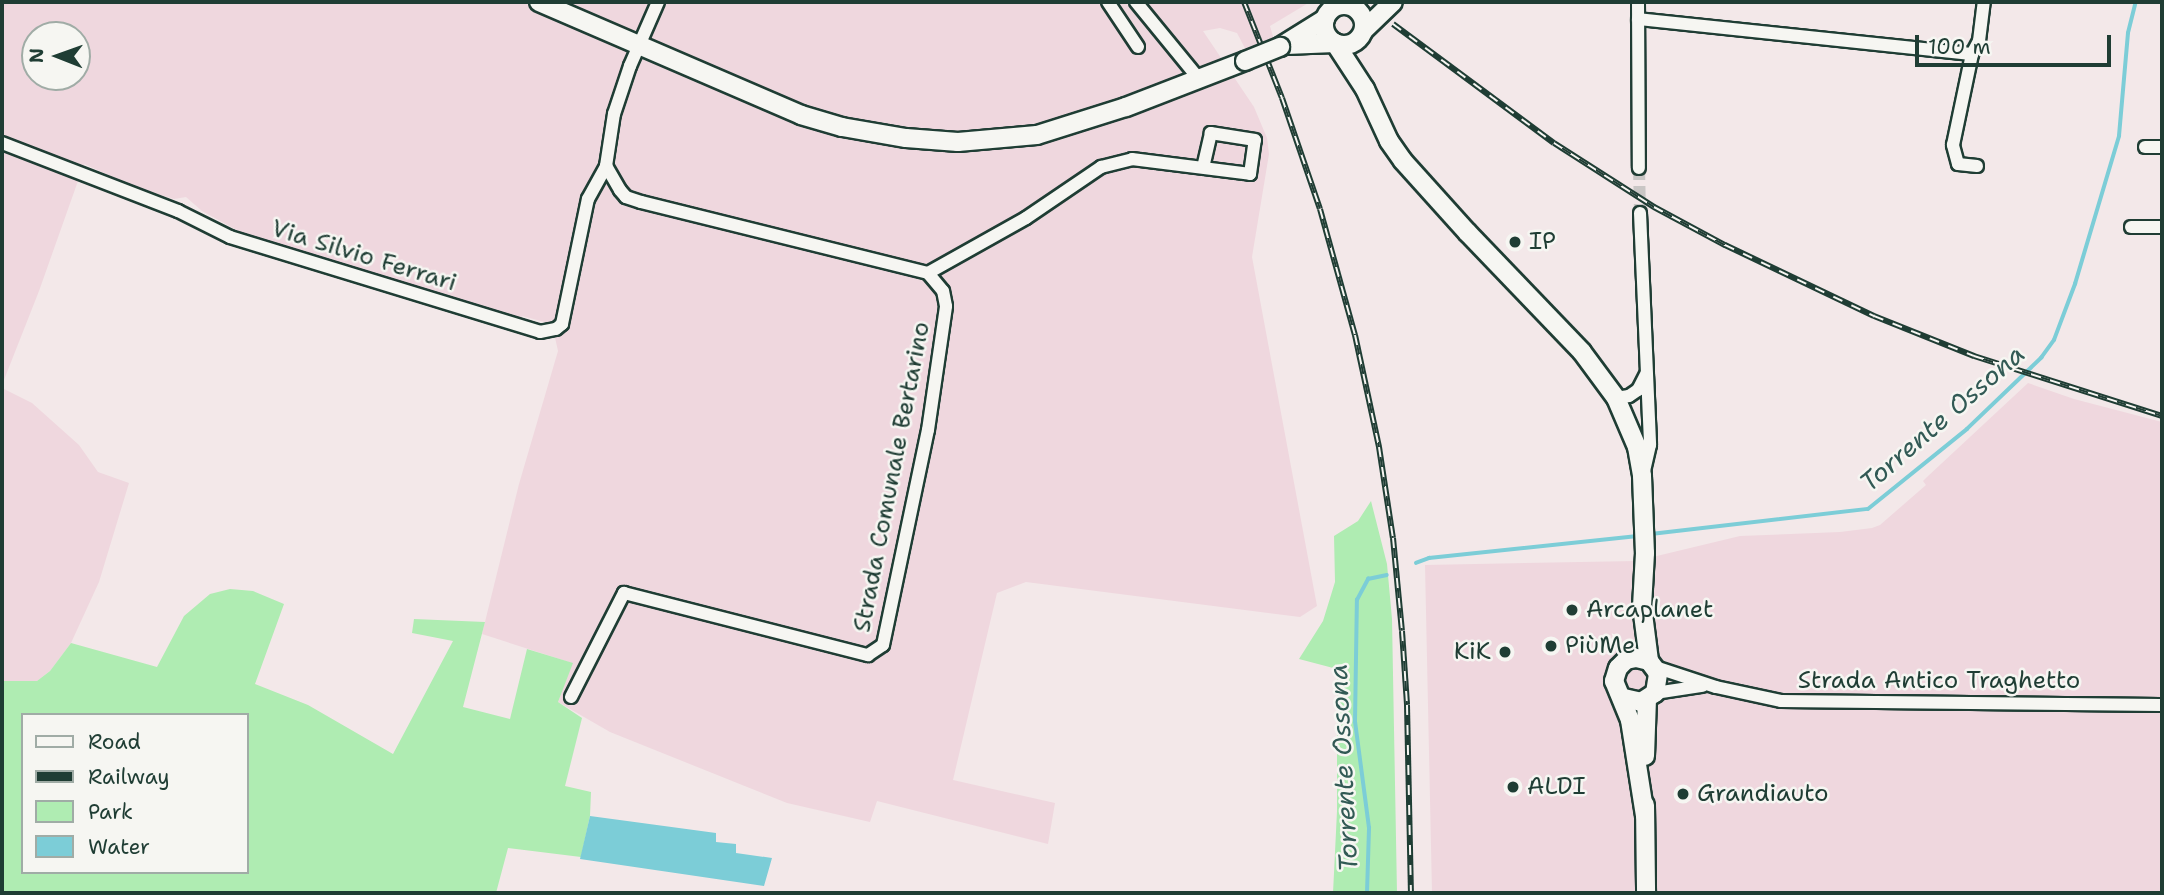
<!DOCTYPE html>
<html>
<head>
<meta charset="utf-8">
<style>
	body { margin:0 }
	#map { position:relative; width:2164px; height:895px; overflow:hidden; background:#f3e8e9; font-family:"Shantell Sans",sans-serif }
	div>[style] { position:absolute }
	.built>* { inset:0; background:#efd7de }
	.green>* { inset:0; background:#afecb2 }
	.water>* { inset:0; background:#7ccdd7 }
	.stream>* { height:3.5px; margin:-1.75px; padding:0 1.75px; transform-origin:1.75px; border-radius:1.75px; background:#7ccdd7 }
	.street-tunnel>* { height:12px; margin-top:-6px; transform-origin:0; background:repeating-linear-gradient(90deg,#c9c6c5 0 12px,transparent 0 18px) }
	.roads { filter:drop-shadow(2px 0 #1f3d34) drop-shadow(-2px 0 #1f3d34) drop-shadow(0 2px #1f3d34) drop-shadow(0 -2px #1f3d34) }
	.street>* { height:12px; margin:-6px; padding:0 6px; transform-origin:6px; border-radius:6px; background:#f6f6f2 }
	.secondary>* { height:18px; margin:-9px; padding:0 9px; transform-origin:9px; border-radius:9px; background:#f6f6f2 }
	.secondary>.ring { margin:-9px; padding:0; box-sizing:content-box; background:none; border:18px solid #f6f6f2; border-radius:50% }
	.rail>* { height:6px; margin-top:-3px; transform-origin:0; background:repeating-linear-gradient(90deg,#f6f6f2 0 10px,#1f3d34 0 20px); box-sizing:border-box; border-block:2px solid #1f3d34 }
	.bridges { filter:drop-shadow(2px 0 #1f3d34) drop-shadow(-2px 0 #1f3d34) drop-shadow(0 2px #1f3d34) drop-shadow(0 -2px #1f3d34) }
	.secondary-bridge>* { height:18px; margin:-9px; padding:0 9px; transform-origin:9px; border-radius:9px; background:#f6f6f2 }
	.dots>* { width:19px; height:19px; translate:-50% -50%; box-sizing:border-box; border:4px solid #f6f6f2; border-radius:50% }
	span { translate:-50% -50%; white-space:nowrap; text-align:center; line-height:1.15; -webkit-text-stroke:5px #f6f6f2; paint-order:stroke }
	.poi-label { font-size:24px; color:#1f3d34 }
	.left { translate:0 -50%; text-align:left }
	.right { translate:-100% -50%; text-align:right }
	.street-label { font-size:24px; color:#1f3d34 }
	.water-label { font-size:26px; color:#325a55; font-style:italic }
	.frame { position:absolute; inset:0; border:4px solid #1f3d34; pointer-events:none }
	.legend { position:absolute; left:21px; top:713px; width:228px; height:161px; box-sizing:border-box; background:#f6f6f2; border:2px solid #a0aca6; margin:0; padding:9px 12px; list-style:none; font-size:21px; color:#1f3d34 }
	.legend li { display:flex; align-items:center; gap:14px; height:35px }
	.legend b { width:35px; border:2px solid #a0aca6 }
	.north { position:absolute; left:21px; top:21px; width:70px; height:70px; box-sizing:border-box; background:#f6f6f2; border:2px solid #a0aca6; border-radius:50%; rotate:271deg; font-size:19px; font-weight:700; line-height:28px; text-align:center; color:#1f3d34 }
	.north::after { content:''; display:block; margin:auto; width:24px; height:32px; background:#1f3d34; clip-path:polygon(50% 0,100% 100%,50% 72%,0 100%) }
	.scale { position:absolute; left:1915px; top:35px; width:196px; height:32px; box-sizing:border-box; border:4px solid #1f3d34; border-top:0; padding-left:9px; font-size:21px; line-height:24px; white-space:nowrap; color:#1f3d34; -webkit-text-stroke:5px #f6f6f2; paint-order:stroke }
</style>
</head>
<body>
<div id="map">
	<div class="built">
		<i style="clip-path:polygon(evenodd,2px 2px,1310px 2px,1270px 26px,1274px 40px,1247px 52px,1237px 33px,1220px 28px,1203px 31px,1254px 107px,1267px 138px,1269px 154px,1252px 257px,1317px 606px,1300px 617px,1026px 582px,997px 593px,953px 780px,1055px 803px,1048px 844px,877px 801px,870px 822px,787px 803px,610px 732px,558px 702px,572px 663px,482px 634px,519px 484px,558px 351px,552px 324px,522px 316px,521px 318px,253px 239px,202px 211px,186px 197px,174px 199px,140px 189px,84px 164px,39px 291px,2px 385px,2px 2px,35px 35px,77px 35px,77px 77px,35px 77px,35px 35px)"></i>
		<i style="clip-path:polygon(2028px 383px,2074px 399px,2162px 422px,2162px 893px,1432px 893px,1425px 565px,1636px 561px,1740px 536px,1840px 532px,1872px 528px,1880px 525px,1926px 485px,1923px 481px,1927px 477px)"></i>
		<i style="clip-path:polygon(2px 388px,32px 403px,79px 445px,98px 472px,129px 483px,99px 582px,71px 643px,50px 671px,37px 681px,12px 684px,2px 681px)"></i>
	</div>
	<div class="green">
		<i style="clip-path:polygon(1371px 501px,1387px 564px,1392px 619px,1397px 893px,1333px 893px,1337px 811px,1337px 669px,1299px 659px,1323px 621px,1335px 582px,1334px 536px,1358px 521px)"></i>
		<i style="clip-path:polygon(evenodd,230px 589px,253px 591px,284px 604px,255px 684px,308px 705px,393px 754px,453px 641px,412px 633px,414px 619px,485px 622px,463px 707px,510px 719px,527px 649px,573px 663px,558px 702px,582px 718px,565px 786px,591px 792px,590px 816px,581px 857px,508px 848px,496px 893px,2px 893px,2px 681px,37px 681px,50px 671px,71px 643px,157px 667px,184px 616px,210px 594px,230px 589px,23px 715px,247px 715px,247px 872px,23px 872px,23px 715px)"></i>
	</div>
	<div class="water">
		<i style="clip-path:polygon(590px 816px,716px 833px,716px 842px,736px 844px,736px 853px,772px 858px,764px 886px,580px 859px)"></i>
	</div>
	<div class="stream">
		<i style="left:1651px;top:534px;width:218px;rotate:-6.6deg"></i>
		<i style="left:1868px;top:509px;width:127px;rotate:-38.9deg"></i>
		<i style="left:1967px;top:429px;width:103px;rotate:-43.8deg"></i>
		<i style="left:2041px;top:358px;width:22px;rotate:-54deg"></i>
		<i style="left:2054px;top:340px;width:60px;rotate:-69.4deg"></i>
		<i style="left:2075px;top:284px;width:154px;rotate:-73.4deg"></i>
		<i style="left:2119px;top:136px;width:103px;rotate:-85deg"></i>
		<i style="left:2128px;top:33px;width:32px;rotate:-76deg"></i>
		<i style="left:1416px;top:563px;width:14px;rotate:-21deg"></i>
		<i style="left:1429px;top:558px;width:212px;rotate:-6deg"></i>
		<i style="left:1367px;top:893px;width:65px;rotate:-88.2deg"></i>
		<i style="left:1369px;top:828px;width:107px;rotate:-97.5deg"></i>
		<i style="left:1355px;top:722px;width:122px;rotate:-89.1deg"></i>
		<i style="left:1357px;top:600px;width:24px;rotate:-62deg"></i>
		<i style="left:1368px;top:579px;width:19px;rotate:-12deg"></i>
	</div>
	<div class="street-tunnel">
		<i style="left:1639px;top:168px;width:45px;rotate:88.7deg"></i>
	</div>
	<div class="roads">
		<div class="street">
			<i style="left:1108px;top:2px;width:54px;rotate:56.3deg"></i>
			<i style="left:1136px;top:2px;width:99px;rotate:50.7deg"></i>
			<i style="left:1638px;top:2px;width:166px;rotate:89.7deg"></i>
			<i style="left:1638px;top:19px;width:336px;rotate:6deg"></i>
			<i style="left:2px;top:143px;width:189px;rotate:21.1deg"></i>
			<i style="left:178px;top:211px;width:58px;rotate:26.6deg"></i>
			<i style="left:230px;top:237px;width:324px;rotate:17deg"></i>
			<i style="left:540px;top:332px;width:16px;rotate:-11deg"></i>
			<i style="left:556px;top:329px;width:8px;rotate:-40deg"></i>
			<i style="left:562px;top:324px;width:128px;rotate:-78.3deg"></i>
			<i style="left:588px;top:199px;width:38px;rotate:-61deg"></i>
			<i style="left:2145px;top:147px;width:17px"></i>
			<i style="left:1977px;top:166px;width:19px;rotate:-174deg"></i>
			<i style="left:1958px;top:164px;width:20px;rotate:-105deg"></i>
			<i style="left:1953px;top:145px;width:93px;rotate:-78.2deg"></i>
			<i style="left:1972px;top:54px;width:15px;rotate:-62deg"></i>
			<i style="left:1979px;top:41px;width:39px;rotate:-83deg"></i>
			<i style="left:1640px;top:213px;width:232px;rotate:87.5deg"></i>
			<i style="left:1650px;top:445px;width:26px;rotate:103deg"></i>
			<i style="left:2131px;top:227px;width:31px"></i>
			<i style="left:928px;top:273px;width:112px;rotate:-29.3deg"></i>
			<i style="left:1026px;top:218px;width:91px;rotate:-34.2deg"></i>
			<i style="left:1101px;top:167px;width:32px;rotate:-14deg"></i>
			<i style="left:1132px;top:159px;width:119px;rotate:7.2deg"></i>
			<i style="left:1250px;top:174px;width:34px;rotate:-82deg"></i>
			<i style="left:1255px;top:140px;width:45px;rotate:-171deg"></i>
			<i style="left:1211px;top:133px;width:35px;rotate:103deg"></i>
			<i style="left:1616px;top:398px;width:13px;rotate:-9deg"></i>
			<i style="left:1629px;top:396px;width:11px;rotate:-34deg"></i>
			<i style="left:1638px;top:390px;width:18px;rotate:-63deg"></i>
			<i style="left:1655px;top:667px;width:64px;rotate:18.2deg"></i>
			<i style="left:1716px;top:687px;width:66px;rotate:12.2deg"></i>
			<i style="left:1781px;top:701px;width:381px;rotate:0.6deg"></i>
			<i style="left:1655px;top:693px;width:48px;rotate:-8.5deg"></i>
			<i style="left:571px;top:697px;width:117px;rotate:-63deg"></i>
			<i style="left:624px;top:593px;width:252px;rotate:14.3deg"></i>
			<i style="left:868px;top:655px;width:18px;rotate:-34deg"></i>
			<i style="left:883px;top:645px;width:220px;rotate:-78.2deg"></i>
			<i style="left:928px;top:430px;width:125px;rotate:-81.7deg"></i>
			<i style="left:946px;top:306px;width:15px;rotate:-101deg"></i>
			<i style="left:943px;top:291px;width:23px;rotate:-130deg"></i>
			<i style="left:928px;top:273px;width:296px;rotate:-166.1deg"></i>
			<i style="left:641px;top:202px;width:16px;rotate:-162deg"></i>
			<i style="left:626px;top:197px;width:9px;rotate:-131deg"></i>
			<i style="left:620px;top:190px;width:28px;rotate:-120deg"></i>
			<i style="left:606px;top:166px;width:53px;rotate:-81.3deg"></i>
			<i style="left:614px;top:114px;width:51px;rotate:-71.6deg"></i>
			<i style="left:630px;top:66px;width:70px;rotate:-66.4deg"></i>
		</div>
		<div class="secondary">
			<i style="left:539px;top:2px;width:285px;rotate:23.3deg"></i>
			<i style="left:801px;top:115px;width:43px;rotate:16.3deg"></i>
			<i style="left:842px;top:127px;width:65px;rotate:9.8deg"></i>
			<i style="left:906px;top:138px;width:52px;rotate:4.4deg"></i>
			<i style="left:958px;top:142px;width:79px;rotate:-5.1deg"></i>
			<i style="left:1037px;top:135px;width:93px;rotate:-17.5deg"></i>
			<i style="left:1126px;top:107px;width:128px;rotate:-21.1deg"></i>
			<i class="ring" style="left:1324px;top:5px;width:22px;height:22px"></i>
			<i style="left:1364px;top:30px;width:40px;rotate:-44deg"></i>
			<i style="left:1335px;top:43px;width:55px;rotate:56.9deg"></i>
			<i style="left:1365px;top:89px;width:57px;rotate:65.2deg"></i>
			<i style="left:1389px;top:141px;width:24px;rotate:55deg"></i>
			<i style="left:1403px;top:161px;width:96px;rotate:48deg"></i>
			<i style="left:1467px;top:232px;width:166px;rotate:46.2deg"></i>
			<i style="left:1582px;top:352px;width:57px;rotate:53.5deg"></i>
			<i style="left:1616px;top:398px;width:53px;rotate:66.8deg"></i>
			<i style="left:1637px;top:447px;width:29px;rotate:80deg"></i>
			<i style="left:1642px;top:476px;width:77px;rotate:87.8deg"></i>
			<i style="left:1645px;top:553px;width:53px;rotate:93.2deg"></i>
			<i style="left:1642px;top:606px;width:55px;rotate:82.7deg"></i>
			<i style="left:1286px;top:45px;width:49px;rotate:-2.3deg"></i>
			<i style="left:1280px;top:47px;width:53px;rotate:-31.9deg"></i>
			<i style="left:1624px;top:698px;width:17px;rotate:13deg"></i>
			<i style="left:1641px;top:702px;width:17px;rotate:-33deg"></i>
			<i style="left:1655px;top:693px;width:20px;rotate:-81deg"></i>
			<i style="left:1658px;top:673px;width:15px;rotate:-127deg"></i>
			<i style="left:1649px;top:661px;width:13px;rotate:-167deg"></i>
			<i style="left:1636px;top:658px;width:10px;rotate:169deg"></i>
			<i style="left:1626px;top:660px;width:11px;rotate:135deg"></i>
			<i style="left:1618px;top:668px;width:14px;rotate:107deg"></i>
			<i style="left:1614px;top:681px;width:42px;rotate:67.7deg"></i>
			<i style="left:1630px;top:720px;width:97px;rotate:81.1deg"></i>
			<i style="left:1645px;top:756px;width:56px;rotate:-88deg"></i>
			<i style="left:1645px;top:805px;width:88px;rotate:89.3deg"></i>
		</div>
	</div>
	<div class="rail">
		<i style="left:1244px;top:2px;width:103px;rotate:68.4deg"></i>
		<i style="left:1282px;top:98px;width:117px;rotate:71.1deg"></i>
		<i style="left:1320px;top:209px;width:131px;rotate:74.5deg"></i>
		<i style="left:1355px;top:335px;width:115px;rotate:77.9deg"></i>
		<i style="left:1379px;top:447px;width:92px;rotate:81.3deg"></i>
		<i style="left:1393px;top:538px;width:93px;rotate:84.5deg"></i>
		<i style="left:1402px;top:631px;width:74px;rotate:86.1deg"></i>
		<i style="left:1407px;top:705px;width:188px;rotate:88.8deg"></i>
		<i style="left:1393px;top:24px;width:200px;rotate:36.5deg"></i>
		<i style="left:1554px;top:143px;width:119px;rotate:32.6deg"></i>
		<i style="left:1654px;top:207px;width:81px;rotate:28.2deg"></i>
		<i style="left:1725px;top:245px;width:165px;rotate:25.5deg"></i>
		<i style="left:1874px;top:316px;width:108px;rotate:21.8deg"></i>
		<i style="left:1974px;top:356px;width:197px;rotate:17.7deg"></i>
	</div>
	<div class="bridges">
		<div class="secondary-bridge">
			<i style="left:1245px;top:61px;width:38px;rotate:-22deg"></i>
		</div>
	</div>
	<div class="dots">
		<i style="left:1515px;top:242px;background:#1f3d34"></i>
		<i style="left:1572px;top:610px;background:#1f3d34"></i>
		<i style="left:1551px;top:646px;background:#1f3d34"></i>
		<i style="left:1505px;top:652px;background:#1f3d34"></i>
		<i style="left:1513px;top:787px;background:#1f3d34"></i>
		<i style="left:1683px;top:794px;background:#1f3d34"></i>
	</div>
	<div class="poi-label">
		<span class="left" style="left:1529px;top:242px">IP</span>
		<span class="left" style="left:1586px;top:610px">Arcaplanet</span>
		<span class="left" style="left:1565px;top:646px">PiùMe</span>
		<span class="right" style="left:1491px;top:652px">KiK</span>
		<span class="left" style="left:1527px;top:787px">ALDI</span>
		<span class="left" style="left:1697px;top:794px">Grandiauto</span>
	</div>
	<div class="street-label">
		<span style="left:364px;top:256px;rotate:17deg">Via Silvio Ferrari</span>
		<span style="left:892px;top:477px;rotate:-79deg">Strada Comunale Bertarino</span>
		<span style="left:1939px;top:681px">Strada Antico Traghetto</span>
	</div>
	<div class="water-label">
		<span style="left:1942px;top:418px;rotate:-41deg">Torrente Ossona</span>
		<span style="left:1343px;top:768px;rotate:-93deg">Torrente Ossona</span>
	</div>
	<div class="frame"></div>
	<ul class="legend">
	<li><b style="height:9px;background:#f6f6f2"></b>Road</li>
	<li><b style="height:9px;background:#1f3d34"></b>Railway</li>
	<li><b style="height:19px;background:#afecb2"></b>Park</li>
	<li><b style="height:19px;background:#7ccdd7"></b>Water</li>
	</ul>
	<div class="north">N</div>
	<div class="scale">100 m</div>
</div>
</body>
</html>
